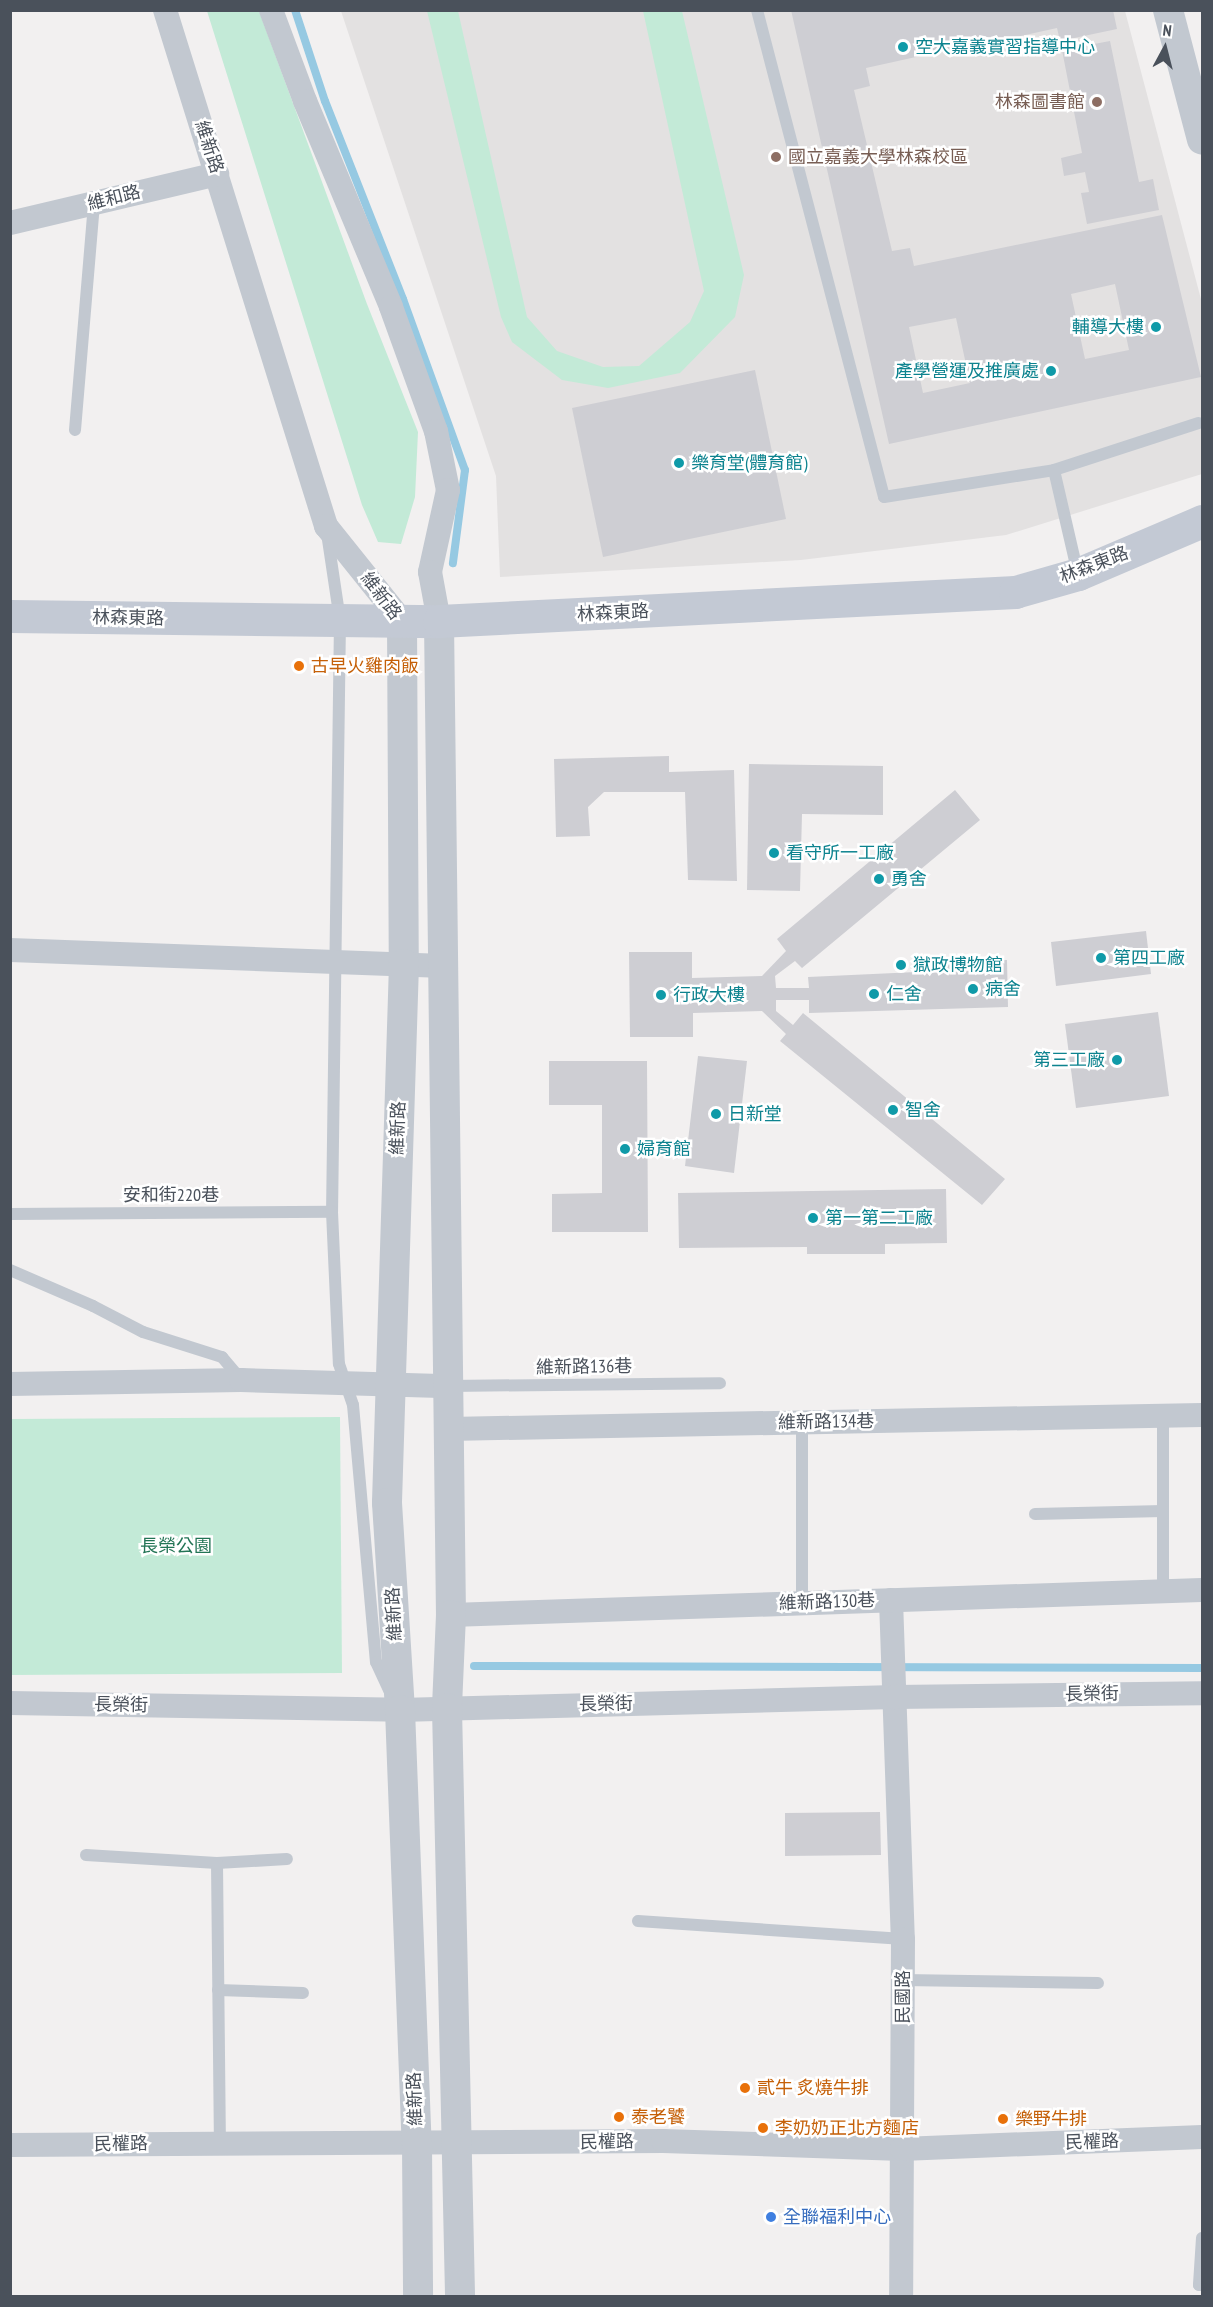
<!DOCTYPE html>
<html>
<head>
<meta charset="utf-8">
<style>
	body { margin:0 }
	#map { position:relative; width:1213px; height:2307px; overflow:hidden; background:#f2f0f0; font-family:"PT Sans Narrow","Noto Sans TC",sans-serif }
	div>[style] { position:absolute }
	.education>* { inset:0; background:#e3e1e1 }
	.green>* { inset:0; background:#c3ead7 }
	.stream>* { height:8px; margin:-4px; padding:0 4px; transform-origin:4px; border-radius:4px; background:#96c9e2 }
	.building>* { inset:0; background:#ceced3 }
	.service>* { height:12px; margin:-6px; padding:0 6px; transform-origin:6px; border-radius:6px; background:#c2c8d0 }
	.minor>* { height:24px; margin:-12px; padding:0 12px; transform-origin:12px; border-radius:12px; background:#c2c8d0 }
	.tertiary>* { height:30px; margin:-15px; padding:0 15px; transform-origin:15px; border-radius:15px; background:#c2c8d0 }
	.secondary>* { height:33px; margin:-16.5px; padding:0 16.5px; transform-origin:16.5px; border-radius:16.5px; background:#c3c9d4 }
	.dots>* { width:16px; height:16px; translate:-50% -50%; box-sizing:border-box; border:3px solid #fff; border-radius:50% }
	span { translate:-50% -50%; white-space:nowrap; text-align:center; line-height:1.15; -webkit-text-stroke:5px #fff; paint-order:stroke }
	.culture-label { font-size:18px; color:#0d838f }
	.left { translate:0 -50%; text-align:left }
	.right { translate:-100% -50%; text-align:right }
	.education-label { font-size:18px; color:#785e54 }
	.street-label { font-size:18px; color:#4a515b }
	.food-label { font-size:18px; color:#c56008 }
	.park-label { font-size:18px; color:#227455 }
	.shop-label { font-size:18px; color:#366cbe }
	.frame { position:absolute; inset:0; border:12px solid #4a515b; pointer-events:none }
	.north { position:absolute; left:1135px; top:18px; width:60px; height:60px; -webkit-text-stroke:4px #fff; paint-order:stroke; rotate:7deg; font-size:16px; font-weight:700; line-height:24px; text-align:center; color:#4a515b }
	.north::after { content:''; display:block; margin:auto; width:21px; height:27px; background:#4a515b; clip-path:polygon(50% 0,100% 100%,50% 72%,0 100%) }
</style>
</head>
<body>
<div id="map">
	<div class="education">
		<i style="clip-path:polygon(341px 11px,1125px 11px,1202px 303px,1202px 474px,1006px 535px,801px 560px,500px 577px,496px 476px)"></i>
	</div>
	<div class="green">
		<i style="clip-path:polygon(207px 11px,259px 11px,367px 304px,418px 432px,415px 497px,401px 544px,378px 542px,362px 505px)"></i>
		<i style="clip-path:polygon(427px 11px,458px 11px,527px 317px,557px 351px,603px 367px,639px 366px,690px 322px,704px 291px,643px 11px,682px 11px,744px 275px,735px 317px,680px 373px,608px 388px,562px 380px,512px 342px,501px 317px)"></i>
		<i style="clip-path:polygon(340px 1417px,342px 1673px,11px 1675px,11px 1419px)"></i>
	</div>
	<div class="stream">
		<i style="left:295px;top:10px;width:96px;rotate:71.8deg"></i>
		<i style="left:325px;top:101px;width:213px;rotate:68.5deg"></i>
		<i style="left:403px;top:299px;width:182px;rotate:70.1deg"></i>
		<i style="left:465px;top:470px;width:94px;rotate:97.4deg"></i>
		<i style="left:474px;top:1666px;width:728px;rotate:0.16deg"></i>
	</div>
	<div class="building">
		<i style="clip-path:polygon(evenodd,791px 10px,1113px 10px,1117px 29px,1060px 41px,1057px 28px,1002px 40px,1004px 52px,987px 55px,984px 42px,866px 68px,870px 86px,854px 90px,892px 251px,910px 248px,914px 266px,1162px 215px,1201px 377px,889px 444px,791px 10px,1115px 284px,1129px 350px,1085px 359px,1071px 294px,1115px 284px,791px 10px,956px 318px,970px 383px,923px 393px,909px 327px,956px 318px)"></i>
		<i style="clip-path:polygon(1110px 41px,1139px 182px,1153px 179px,1159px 210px,1087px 224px,1081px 193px,1089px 192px,1085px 172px,1064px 176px,1061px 158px,1082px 153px,1062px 50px)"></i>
		<i style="clip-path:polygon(755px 370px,786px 519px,603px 557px,572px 408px)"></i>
		<i style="clip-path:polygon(669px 756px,669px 772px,734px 770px,737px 881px,688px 880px,685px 792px,604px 792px,588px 807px,590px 836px,556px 837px,554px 759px)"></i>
		<i style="clip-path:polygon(749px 764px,883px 766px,883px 815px,802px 814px,800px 891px,747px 890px)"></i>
		<i style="clip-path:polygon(955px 790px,980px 820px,802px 968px,795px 961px,775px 976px,776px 988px,809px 988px,808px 977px,938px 971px,938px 961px,1007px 960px,1008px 1007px,809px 1013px,809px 1000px,776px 1000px,776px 1011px,793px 1025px,803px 1013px,1005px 1179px,982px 1205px,780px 1041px,786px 1034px,762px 1011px,693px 1013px,693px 1037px,630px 1037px,629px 952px,692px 952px,692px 978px,762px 976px,786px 951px,777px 939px)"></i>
		<i style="clip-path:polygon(1146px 931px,1151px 974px,1056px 986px,1051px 942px)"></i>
		<i style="clip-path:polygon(1158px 1012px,1169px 1096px,1076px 1108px,1065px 1024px)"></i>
		<i style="clip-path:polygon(698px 1056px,747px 1061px,734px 1173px,685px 1166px)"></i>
		<i style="clip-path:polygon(549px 1061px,647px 1061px,648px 1232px,552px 1232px,552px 1194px,602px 1193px,602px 1105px,549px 1105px)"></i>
		<i style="clip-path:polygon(946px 1189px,947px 1243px,885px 1244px,885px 1254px,807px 1254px,807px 1247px,679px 1248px,678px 1193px)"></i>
		<i style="clip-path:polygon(880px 1812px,881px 1855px,785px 1856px,785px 1813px)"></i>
	</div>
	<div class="service">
		<i style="left:757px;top:10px;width:503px;rotate:75.38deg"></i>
		<i style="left:884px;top:497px;width:172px;rotate:-9deg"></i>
		<i style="left:1054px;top:470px;width:152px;rotate:-18deg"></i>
		<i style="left:75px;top:430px;width:228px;rotate:-85.2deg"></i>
		<i style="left:1054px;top:470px;width:107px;rotate:77deg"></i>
		<i style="left:327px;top:533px;width:88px;rotate:81.5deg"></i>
		<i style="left:340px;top:620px;width:592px;rotate:90.77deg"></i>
		<i style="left:332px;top:1212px;width:152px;rotate:87.4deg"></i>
		<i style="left:339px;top:1364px;width:43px;rotate:71.1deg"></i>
		<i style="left:353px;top:1405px;width:258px;rotate:84.9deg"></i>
		<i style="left:376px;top:1662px;width:31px;rotate:65deg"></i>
		<i style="left:10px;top:1214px;width:322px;rotate:-0.4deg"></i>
		<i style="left:10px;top:1270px;width:90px;rotate:23.4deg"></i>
		<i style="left:93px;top:1306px;width:56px;rotate:27.5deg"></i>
		<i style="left:143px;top:1332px;width:83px;rotate:17.6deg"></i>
		<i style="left:222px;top:1357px;width:30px;rotate:50deg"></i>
		<i style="left:449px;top:1386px;width:271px;rotate:-0.6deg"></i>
		<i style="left:802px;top:1422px;width:181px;rotate:90deg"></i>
		<i style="left:1035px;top:1514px;width:128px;rotate:-1.3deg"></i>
		<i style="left:1163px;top:1591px;width:176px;rotate:-90deg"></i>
		<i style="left:86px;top:1855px;width:131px;rotate:3.5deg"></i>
		<i style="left:217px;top:1863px;width:70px;rotate:-3.3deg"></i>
		<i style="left:217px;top:1863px;width:280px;rotate:89.4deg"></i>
		<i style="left:638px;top:1921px;width:266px;rotate:3.9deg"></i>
		<i style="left:903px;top:1980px;width:195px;rotate:0.9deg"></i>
		<i style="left:218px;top:1990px;width:85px;rotate:2deg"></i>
		<i style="left:1202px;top:2238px;width:47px;rotate:93.7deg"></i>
		<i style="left:1199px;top:2285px;width:3px"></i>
	</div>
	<div class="minor">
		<i style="left:165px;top:10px;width:541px;rotate:72.67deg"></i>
		<i style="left:326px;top:526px;width:122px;rotate:51.3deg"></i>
		<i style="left:271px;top:10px;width:97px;rotate:69.5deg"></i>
		<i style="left:305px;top:101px;width:223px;rotate:67.3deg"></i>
		<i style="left:391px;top:307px;width:132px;rotate:70.1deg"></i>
		<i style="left:436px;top:431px;width:60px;rotate:78.5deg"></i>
		<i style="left:448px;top:490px;width:84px;rotate:102.4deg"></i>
		<i style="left:430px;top:572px;width:50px;rotate:79.6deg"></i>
		<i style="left:10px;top:223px;width:213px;rotate:-13.3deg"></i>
		<i style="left:10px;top:950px;width:434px;rotate:2.1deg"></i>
		<i style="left:10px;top:1384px;width:231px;rotate:-1deg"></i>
		<i style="left:241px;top:1380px;width:208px;rotate:1.7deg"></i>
		<i style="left:449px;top:1429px;width:753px;rotate:-1.07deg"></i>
		<i style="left:891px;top:1600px;width:339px;rotate:88deg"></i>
		<i style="left:903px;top:1939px;width:357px;rotate:90.3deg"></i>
		<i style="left:451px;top:1615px;width:751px;rotate:-1.91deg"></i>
		<i style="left:10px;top:1703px;width:390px;rotate:1deg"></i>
		<i style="left:400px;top:1710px;width:495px;rotate:-1.5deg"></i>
		<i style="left:895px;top:1697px;width:307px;rotate:-0.7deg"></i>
		<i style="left:10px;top:2145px;width:653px;rotate:-0.35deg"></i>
		<i style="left:663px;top:2141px;width:239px;rotate:1.9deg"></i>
		<i style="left:902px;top:2149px;width:300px;rotate:-2.3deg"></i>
	</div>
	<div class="tertiary">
		<i style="left:1168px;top:10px;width:134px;rotate:75.3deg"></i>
		<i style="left:402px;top:621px;width:343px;rotate:89.7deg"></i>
		<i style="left:404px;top:964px;width:539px;rotate:91.81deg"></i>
		<i style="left:387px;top:1503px;width:207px;rotate:86.4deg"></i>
		<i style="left:400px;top:1710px;width:433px;rotate:87.8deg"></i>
		<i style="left:417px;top:2143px;width:153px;rotate:89.6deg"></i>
		<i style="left:439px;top:621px;width:994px;rotate:89.31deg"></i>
		<i style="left:451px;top:1615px;width:93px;rotate:92.5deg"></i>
		<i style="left:447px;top:1708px;width:588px;rotate:88.73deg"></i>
	</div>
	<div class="secondary">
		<i style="left:10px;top:616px;width:429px;rotate:0.7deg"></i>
		<i style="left:439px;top:621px;width:577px;rotate:-2.88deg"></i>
		<i style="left:1015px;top:592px;width:66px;rotate:-15.9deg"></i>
		<i style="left:1078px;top:574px;width:135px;rotate:-23.1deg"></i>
	</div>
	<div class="dots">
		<i style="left:903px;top:47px;background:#0f9aa8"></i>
		<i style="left:1097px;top:102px;background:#8d6e63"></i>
		<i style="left:776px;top:157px;background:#8d6e63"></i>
		<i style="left:1156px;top:327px;background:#0f9aa8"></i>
		<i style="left:1051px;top:371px;background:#0f9aa8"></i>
		<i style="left:679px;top:463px;background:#0f9aa8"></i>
		<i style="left:299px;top:666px;background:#e8710a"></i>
		<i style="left:774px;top:853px;background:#0f9aa8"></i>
		<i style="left:879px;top:879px;background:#0f9aa8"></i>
		<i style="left:1101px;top:958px;background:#0f9aa8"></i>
		<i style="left:901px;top:965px;background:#0f9aa8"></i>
		<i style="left:973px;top:989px;background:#0f9aa8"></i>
		<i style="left:874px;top:994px;background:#0f9aa8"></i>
		<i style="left:661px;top:995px;background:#0f9aa8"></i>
		<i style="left:1117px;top:1060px;background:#0f9aa8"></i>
		<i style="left:893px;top:1110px;background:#0f9aa8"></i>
		<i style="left:716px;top:1114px;background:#0f9aa8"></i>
		<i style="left:625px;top:1149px;background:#0f9aa8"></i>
		<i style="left:813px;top:1218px;background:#0f9aa8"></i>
		<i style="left:745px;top:2088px;background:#e8710a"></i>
		<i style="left:619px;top:2117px;background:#e8710a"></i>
		<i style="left:1003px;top:2119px;background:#e8710a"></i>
		<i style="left:763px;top:2128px;background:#e8710a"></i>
		<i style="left:771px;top:2217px;background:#3f7fe0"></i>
	</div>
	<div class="culture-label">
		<span class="left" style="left:915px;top:47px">空大嘉義實習指導中心</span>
		<span class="right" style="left:1144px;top:327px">輔導大樓</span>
		<span class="right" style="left:1039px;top:371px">產學營運及推廣處</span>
		<span class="left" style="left:691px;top:463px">樂育堂(體育館)</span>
		<span class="left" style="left:786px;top:853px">看守所一工廠</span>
		<span class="left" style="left:891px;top:879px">勇舍</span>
		<span class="left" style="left:1113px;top:958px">第四工廠</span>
		<span class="left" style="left:913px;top:965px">獄政博物館</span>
		<span class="left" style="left:985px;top:989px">病舍</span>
		<span class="left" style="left:886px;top:994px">仁舍</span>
		<span class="left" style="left:673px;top:995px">行政大樓</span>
		<span class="right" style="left:1105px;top:1060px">第三工廠</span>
		<span class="left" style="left:905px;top:1110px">智舍</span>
		<span class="left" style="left:728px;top:1114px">日新堂</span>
		<span class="left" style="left:637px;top:1149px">婦育館</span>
		<span class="left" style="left:825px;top:1218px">第一第二工廠</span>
	</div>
	<div class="education-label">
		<span class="right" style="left:1085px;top:102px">林森圖書館</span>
		<span class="left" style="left:788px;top:157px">國立嘉義大學林森校區</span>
	</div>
	<div class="street-label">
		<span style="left:209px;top:147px;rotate:72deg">維新路</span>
		<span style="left:114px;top:198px;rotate:-14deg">維和路</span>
		<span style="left:1094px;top:565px;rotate:-21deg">林森東路</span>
		<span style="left:381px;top:596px;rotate:53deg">維新路</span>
		<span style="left:613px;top:613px;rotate:-3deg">林森東路</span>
		<span style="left:128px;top:618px;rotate:1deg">林森東路</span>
		<span style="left:398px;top:1128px;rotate:-88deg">維新路</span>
		<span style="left:171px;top:1195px">安和街220巷</span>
		<span style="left:584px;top:1367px;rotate:-1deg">維新路136巷</span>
		<span style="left:826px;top:1422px;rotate:-1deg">維新路134巷</span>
		<span style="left:827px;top:1602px;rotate:-2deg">維新路130巷</span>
		<span style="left:394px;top:1614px;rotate:-93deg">維新路</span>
		<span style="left:1092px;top:1694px;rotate:-1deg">長榮街</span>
		<span style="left:606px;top:1704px;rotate:-1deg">長榮街</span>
		<span style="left:121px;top:1705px;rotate:1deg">長榮街</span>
		<span style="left:903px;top:1997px;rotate:-90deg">民國路</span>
		<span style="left:415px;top:2099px;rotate:-92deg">維新路</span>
		<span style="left:607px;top:2142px;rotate:-1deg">民權路</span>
		<span style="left:1092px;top:2142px;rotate:-2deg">民權路</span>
		<span style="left:121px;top:2144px;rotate:-1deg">民權路</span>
	</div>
	<div class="food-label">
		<span class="left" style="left:311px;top:666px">古早火雞肉飯</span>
		<span class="left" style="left:757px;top:2088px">貳牛 炙燒牛排</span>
		<span class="left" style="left:631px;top:2117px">泰老饕</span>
		<span class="left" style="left:1015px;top:2119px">樂野牛排</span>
		<span class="left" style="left:775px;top:2128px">李奶奶正北方麵店</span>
	</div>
	<div class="park-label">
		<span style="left:176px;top:1546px">長榮公園</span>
	</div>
	<div class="shop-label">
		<span class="left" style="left:783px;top:2217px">全聯福利中心</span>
	</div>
	<div class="frame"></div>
	<div class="north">N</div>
</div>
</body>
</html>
